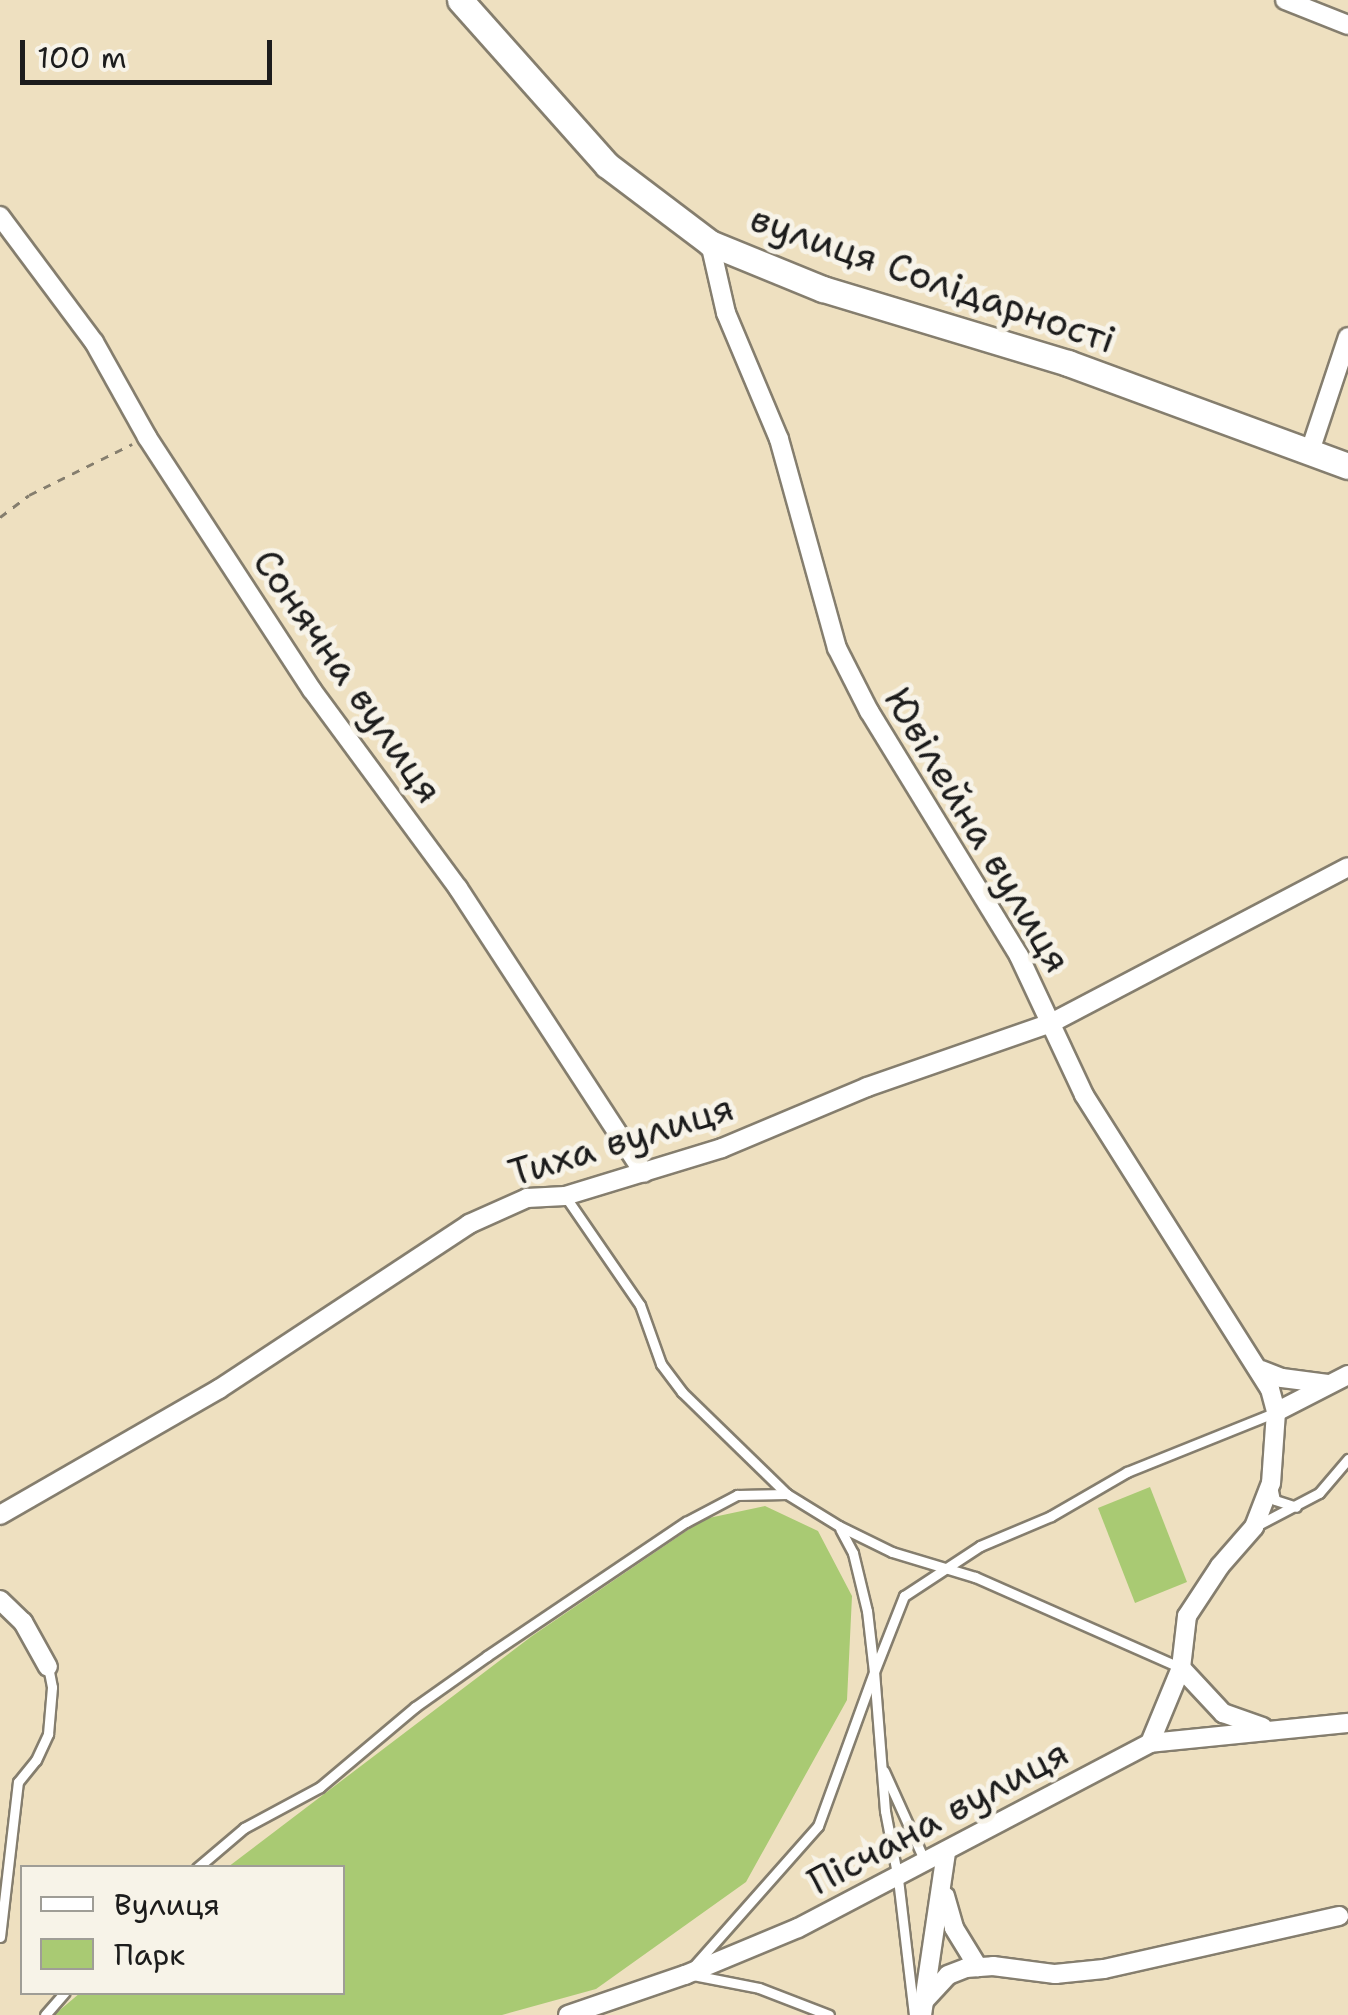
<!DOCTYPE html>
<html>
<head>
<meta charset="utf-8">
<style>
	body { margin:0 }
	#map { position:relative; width:1348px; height:2015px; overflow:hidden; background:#eee0c0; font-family:"Shantell Sans",sans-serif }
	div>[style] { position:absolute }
	.green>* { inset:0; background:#a9ca73 }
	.path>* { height:2.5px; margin-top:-1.25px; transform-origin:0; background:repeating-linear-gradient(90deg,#857e6e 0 8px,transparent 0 16px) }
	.roads { filter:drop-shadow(2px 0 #857e6e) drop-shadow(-2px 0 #857e6e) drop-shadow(0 2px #857e6e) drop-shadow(0 -2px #857e6e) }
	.lane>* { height:9px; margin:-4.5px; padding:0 4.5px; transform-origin:4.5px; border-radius:4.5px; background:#fff }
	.street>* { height:18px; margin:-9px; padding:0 9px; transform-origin:9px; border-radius:9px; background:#fff }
	.secondary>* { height:25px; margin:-12.5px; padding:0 12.5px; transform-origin:12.5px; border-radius:12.5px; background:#fff }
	span { translate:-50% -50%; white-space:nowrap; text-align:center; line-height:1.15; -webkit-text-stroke:10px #f7f3e8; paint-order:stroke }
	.street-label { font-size:38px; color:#1c1c1c }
	.legend { position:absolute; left:20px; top:1865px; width:325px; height:130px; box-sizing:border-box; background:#f7f3e8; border:2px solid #9f9d96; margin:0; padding:12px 18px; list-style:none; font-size:30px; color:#1c1c1c }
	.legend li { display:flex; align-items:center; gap:20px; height:50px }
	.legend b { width:50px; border:2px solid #9f9d96 }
	.scale { position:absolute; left:20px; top:40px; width:252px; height:45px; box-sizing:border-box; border:5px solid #1c1c1c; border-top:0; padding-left:12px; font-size:30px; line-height:35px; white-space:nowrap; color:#1c1c1c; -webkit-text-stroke:8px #f7f3e8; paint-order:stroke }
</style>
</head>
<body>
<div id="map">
	<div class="green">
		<i style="clip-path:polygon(1150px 1487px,1187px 1582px,1135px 1603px,1098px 1508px)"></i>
		<i style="clip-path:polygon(765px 1506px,818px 1531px,852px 1596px,847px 1700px,746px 1882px,596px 1989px,502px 2015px,54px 2015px,80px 1993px,342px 1992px,342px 1868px,228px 1867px,532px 1636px,704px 1519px)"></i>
	</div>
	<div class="path">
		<i style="left:0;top:517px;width:36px;rotate:-37deg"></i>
		<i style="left:29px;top:495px;width:115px;rotate:-26.3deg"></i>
	</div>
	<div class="roads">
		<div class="lane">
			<i style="left:565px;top:1196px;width:132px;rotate:55.5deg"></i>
			<i style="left:640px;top:1305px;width:63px;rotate:70.4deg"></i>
			<i style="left:661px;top:1364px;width:35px;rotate:53deg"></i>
			<i style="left:682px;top:1392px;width:146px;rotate:44.2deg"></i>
			<i style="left:1272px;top:1486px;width:14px;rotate:78deg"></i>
			<i style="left:1275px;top:1500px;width:22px;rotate:18deg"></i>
			<i style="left:1256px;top:1526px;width:71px;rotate:-27.6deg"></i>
			<i style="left:1319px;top:1493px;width:45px;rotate:-49.5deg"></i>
			<i style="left:884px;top:1771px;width:100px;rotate:65.7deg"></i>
			<i style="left:197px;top:1868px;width:62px;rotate:-40.4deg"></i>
			<i style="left:244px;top:1828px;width:86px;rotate:-28.3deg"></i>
			<i style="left:320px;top:1787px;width:124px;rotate:-40.1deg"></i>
			<i style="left:415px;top:1707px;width:88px;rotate:-35.3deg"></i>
			<i style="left:487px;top:1656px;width:240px;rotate:-34deg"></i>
			<i style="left:686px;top:1522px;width:58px;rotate:-27.9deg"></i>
			<i style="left:737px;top:1495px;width:50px;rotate:-1.1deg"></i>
			<i style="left:787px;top:1494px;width:61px;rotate:31.6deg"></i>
			<i style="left:839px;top:1526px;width:59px;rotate:26.1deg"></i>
			<i style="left:892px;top:1552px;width:87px;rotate:16.8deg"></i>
			<i style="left:975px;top:1577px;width:225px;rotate:23.8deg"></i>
			<i style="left:0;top:1937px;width:156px;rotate:-83.4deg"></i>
			<i style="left:18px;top:1782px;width:28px;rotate:-51deg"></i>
			<i style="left:36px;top:1760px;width:29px;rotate:-65deg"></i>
			<i style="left:48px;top:1734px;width:47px;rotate:-85.1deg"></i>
			<i style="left:52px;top:1687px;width:20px;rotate:-101deg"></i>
			<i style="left:694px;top:1966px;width:187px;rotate:-48.5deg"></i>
			<i style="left:818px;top:1826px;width:164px;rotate:-70deg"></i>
			<i style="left:874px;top:1672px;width:61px;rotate:-96.5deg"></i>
			<i style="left:867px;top:1611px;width:60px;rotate:-103.6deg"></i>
			<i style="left:853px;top:1553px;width:27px;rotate:-118deg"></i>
			<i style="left:693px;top:1975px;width:67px;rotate:11.1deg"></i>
			<i style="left:759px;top:1988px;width:75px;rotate:21.1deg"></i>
			<i style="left:45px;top:2015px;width:30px;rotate:-49deg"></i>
			<i style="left:914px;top:2015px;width:137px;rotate:-96.7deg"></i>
			<i style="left:898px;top:1879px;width:69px;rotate:-100.8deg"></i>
			<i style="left:885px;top:1811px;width:139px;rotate:-94.5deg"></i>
			<i style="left:874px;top:1672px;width:82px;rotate:-68.5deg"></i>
			<i style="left:904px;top:1596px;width:91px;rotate:-33.3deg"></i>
			<i style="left:980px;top:1546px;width:77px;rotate:-22.9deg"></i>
			<i style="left:1051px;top:1516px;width:88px;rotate:-30.1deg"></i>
			<i style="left:1127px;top:1472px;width:158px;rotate:-21.9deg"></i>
		</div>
		<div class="street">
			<i style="left:1285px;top:0;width:68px;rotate:21.6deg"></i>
			<i style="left:0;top:216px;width:157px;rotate:53.3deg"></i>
			<i style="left:94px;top:342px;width:109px;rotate:60.8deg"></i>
			<i style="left:147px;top:437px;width:302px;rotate:56.9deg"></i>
			<i style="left:312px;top:690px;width:246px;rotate:53.6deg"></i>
			<i style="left:458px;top:888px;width:340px;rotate:56.9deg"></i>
			<i style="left:710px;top:243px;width:72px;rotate:77.1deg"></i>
			<i style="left:726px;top:313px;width:137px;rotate:67.2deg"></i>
			<i style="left:779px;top:439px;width:217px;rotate:74.5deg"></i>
			<i style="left:837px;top:648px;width:71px;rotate:63.1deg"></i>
			<i style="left:869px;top:711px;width:287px;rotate:58.5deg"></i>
			<i style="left:1019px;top:956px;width:153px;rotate:64.9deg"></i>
			<i style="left:1084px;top:1095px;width:348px;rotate:57.7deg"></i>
			<i style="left:1270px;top:1389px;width:24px;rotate:75deg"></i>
			<i style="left:1276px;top:1412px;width:71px;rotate:94deg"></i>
			<i style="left:1271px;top:1483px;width:47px;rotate:111.1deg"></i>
			<i style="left:1254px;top:1527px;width:52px;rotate:131.1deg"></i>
			<i style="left:1220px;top:1566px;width:60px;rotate:123.4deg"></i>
			<i style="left:1187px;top:1616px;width:52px;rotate:96.6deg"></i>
			<i style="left:1181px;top:1668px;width:81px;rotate:112.5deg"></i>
			<i style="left:1310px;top:451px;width:120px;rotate:-71.6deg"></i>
			<i style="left:1261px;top:1370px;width:22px;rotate:21deg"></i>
			<i style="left:1282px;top:1378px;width:46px;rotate:7.4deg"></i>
			<i style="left:1276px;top:1412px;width:81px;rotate:-27.2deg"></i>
			<i style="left:0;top:1515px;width:253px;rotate:-29.9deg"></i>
			<i style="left:219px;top:1389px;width:300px;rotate:-33.4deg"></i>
			<i style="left:469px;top:1224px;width:64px;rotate:-24.1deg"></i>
			<i style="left:527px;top:1198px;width:38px;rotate:-3deg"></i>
			<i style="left:565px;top:1196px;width:164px;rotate:-17deg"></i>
			<i style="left:722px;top:1148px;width:157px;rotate:-22.8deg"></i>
			<i style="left:867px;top:1087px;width:195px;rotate:-19.2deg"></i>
			<i style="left:1051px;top:1023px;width:335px;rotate:-27.7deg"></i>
			<i style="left:0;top:1600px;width:32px;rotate:44deg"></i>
			<i style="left:23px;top:1622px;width:51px;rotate:60.9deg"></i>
			<i style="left:1181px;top:1668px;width:62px;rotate:47deg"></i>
			<i style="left:1223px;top:1713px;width:42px;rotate:19.3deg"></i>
			<i style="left:945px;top:1896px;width:33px;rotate:74deg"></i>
			<i style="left:954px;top:1928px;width:46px;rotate:58.4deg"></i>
			<i style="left:924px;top:2001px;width:35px;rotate:-47deg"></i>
			<i style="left:948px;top:1975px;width:19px;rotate:-21deg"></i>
			<i style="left:966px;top:1968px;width:27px;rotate:-4deg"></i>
			<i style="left:993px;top:1966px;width:63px;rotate:7.4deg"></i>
			<i style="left:1055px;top:1974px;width:49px;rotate:-5.8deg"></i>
			<i style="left:1104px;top:1969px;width:241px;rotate:-12.7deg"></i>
			<i style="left:568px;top:2015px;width:124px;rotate:-18.9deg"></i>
			<i style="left:685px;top:1975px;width:122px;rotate:-22.6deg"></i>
			<i style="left:798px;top:1928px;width:398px;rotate:-27.7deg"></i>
			<i style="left:1150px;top:1743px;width:199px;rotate:-5.8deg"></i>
			<i style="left:922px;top:2015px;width:164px;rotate:-81.6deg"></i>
		</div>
		<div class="secondary">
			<i style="left:460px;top:0;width:221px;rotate:48.3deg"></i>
			<i style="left:607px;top:165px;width:129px;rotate:37.1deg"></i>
			<i style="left:710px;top:243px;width:122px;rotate:22.2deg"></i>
			<i style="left:823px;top:289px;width:256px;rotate:16.8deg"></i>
			<i style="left:1068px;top:363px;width:298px;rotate:20.2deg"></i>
		</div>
	</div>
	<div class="street-label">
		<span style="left:933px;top:279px;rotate:19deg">вулиця Солідарності</span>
		<span style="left:348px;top:676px;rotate:55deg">Сонячна вулиця</span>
		<span style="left:978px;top:830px;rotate:59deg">Ювілейна вулиця</span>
		<span style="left:621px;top:1140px;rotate:-17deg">Тиха вулиця</span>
		<span style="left:938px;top:1817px;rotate:-28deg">Пісчана вулиця</span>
	</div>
	<ul class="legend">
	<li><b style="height:12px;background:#fff"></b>Вулиця</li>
	<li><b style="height:28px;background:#a9ca73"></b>Парк</li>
	</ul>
	<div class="scale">100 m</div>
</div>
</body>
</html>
